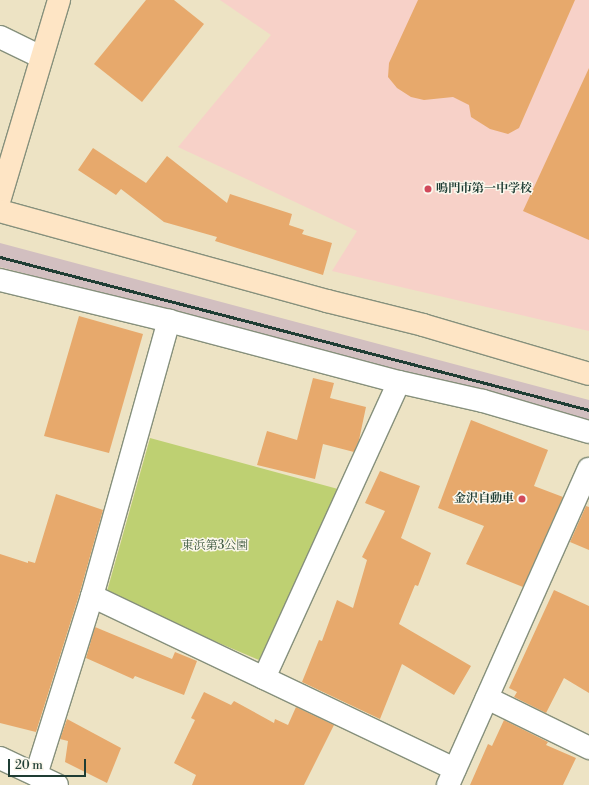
<!DOCTYPE html>
<html>
<head>
<meta charset="utf-8">
<style>
	body { margin:0 }
	#map { position:relative; width:589px; height:785px; overflow:hidden; background:#ede3c4; font-family:"Libre Bodoni","Noto Serif JP",serif }
	div>[style] { position:absolute }
	.built>* { inset:0; background:#f7d1c8 }
	.industrial>* { inset:0; background:#d2bfc0 }
	.green>* { inset:0; background:#bed072 }
	.building>* { inset:0; background:#e7a96c }
	.roads { filter:drop-shadow(1px 0 #86907c) drop-shadow(-1px 0 #86907c) drop-shadow(0 1px #86907c) drop-shadow(0 -1px #86907c) }
	.street>* { height:22px; margin:-11px; padding:0 11px; transform-origin:11px; border-radius:11px; background:#fff }
	.secondary>* { height:22px; margin:-11px; padding:0 11px; transform-origin:11px; border-radius:11px; background:#fee5c5 }
	.rail>* { height:3px; margin:-1.5px; padding:0 1.5px; transform-origin:1.5px; border-radius:1.5px; background:#1f3d34 }
	.dots>* { width:11px; height:11px; translate:-50% -50%; box-sizing:border-box; border:2px solid #fbf7ec; border-radius:50% }
	span { translate:-50% -50%; white-space:nowrap; text-align:center; line-height:1.15; -webkit-text-stroke:3px #fbf7ec; paint-order:stroke }
	.poi-label { font-size:12px; color:#1f3d34; font-weight:700 }
	.left { translate:0 -50%; text-align:left }
	.right { translate:-100% -50%; text-align:right }
	.park-label { font-size:12px; color:#3f5a40 }
	.scale { position:absolute; left:8px; top:759px; width:78px; height:18px; box-sizing:border-box; border:2px solid #1f3d34; border-top:0; padding-left:5px; font-size:12px; line-height:14px; white-space:nowrap; color:#1f3d34; -webkit-text-stroke:3px #fbf7ec; paint-order:stroke }
</style>
</head>
<body>
<div id="map">
	<div class="built">
		<i style="clip-path:polygon(220px 0,589px 0,589px 331px,332px 271px,357px 231px,178px 147px,271px 35px)"></i>
	</div>
	<div class="industrial">
		<i style="clip-path:polygon(0 243px,589px 400px,589px 421px,0 267px)"></i>
	</div>
	<div class="green">
		<i style="clip-path:polygon(150px 438px,338px 489px,259px 660px,106px 595px)"></i>
	</div>
	<div class="building">
		<i style="clip-path:polygon(146px 0,174px 0,204px 24px,142px 102px,94px 64px)"></i>
		<i style="clip-path:polygon(418px 0,575px 0,519px 128px,508px 134px,490px 129px,471px 117px,469px 105px,453px 97px,424px 100px,411px 97px,397px 88px,388px 77px,389px 63px)"></i>
		<i style="clip-path:polygon(589px 68px,589px 240px,523px 211px)"></i>
		<i style="clip-path:polygon(93px 148px,146px 183px,167px 156px,227px 203px,230px 194px,292px 214px,289px 225px,304px 230px,302px 234px,332px 243px,323px 275px,215px 241px,217px 237px,164px 222px,121px 189px,116px 195px,78px 170px)"></i>
		<i style="clip-path:polygon(79px 316px,143px 334px,109px 453px,44px 436px)"></i>
		<i style="clip-path:polygon(313px 378px,334px 383px,330px 398px,366px 407px,359px 440px,354px 452px,323px 444px,315px 479px,257px 465px,267px 431px,297px 440px)"></i>
		<i style="clip-path:polygon(471px 420px,548px 450px,534px 486px,563px 497px,523px 587px,466px 564px,484px 526px,438px 508px)"></i>
		<i style="clip-path:polygon(380px 471px,420px 486px,401px 538px,431px 553px,418px 586px,415px 585px,399px 624px,471px 666px,454px 695px,402px 664px,380px 719px,302px 682px,319px 640px,322px 641px,337px 600px,353px 608px,367px 560px,362px 557px,385px 511px,365px 503px)"></i>
		<i style="clip-path:polygon(56px 494px,103px 510px,80px 592px,36px 732px,0 723px,0 554px,28px 563px,28px 561px,35px 563px)"></i>
		<i style="clip-path:polygon(586px 506px,589px 507px,589px 550px,570px 542px)"></i>
		<i style="clip-path:polygon(554px 590px,589px 606px,589px 693px,564px 678px,546px 713px,514px 697px,517px 692px,509px 688px)"></i>
		<i style="clip-path:polygon(95px 627px,172px 659px,175px 652px,197px 661px,184px 695px,135px 676px,133px 679px,86px 658px)"></i>
		<i style="clip-path:polygon(204px 692px,231px 705px,234px 701px,274px 723px,275px 719px,288px 725px,296px 707px,334px 725px,304px 785px,192px 785px,196px 775px,174px 763px,195px 720px,191px 718px)"></i>
		<i style="clip-path:polygon(67px 719px,121px 748px,107px 783px,65px 762px,68px 741px,60px 739px)"></i>
		<i style="clip-path:polygon(504px 720px,548px 742px,546px 745px,576px 758px,563px 785px,470px 785px,488px 744px,492px 746px)"></i>
	</div>
	<div class="roads">
		<div class="street">
			<i style="left:0;top:37px;width:46px;rotate:26deg"></i>
			<i style="left:0;top:280px;width:174px;rotate:13.6deg"></i>
			<i style="left:169px;top:321px;width:238px;rotate:14.9deg"></i>
			<i style="left:399px;top:382px;width:86px;rotate:12.7deg"></i>
			<i style="left:483px;top:401px;width:110px;rotate:16.3deg"></i>
			<i style="left:92px;top:596px;width:286px;rotate:-74.4deg"></i>
			<i style="left:264px;top:678px;width:325px;rotate:-65.5deg"></i>
			<i style="left:487px;top:698px;width:114px;rotate:26.1deg"></i>
			<i style="left:0;top:758px;width:63px;rotate:25.3deg"></i>
			<i style="left:36px;top:775px;width:188px;rotate:-72.6deg"></i>
			<i style="left:92px;top:596px;width:402px;rotate:25.5deg"></i>
			<i style="left:448px;top:785px;width:346px;rotate:-66deg"></i>
		</div>
		<div class="secondary">
			<i style="left:0;top:198px;width:207px;rotate:-73.4deg"></i>
			<i style="left:0;top:211px;width:339px;rotate:15.4deg"></i>
			<i style="left:327px;top:301px;width:99px;rotate:14deg"></i>
			<i style="left:423px;top:325px;width:173px;rotate:16.4deg"></i>
		</div>
	</div>
	<div class="rail">
		<i style="left:0;top:257px;width:609px;rotate:14.56deg"></i>
	</div>
	<div class="dots">
		<i style="left:428px;top:189px;background:#d1495b"></i>
		<i style="left:522px;top:499px;background:#d1495b"></i>
	</div>
	<div class="poi-label">
		<span class="left" style="left:436px;top:189px">鳴門市第一中学校</span>
		<span class="right" style="left:514px;top:499px">金沢自動車</span>
	</div>
	<div class="park-label">
		<span style="left:215px;top:546px">東浜第3公園</span>
	</div>
	<div class="scale">20 m</div>
</div>
</body>
</html>
